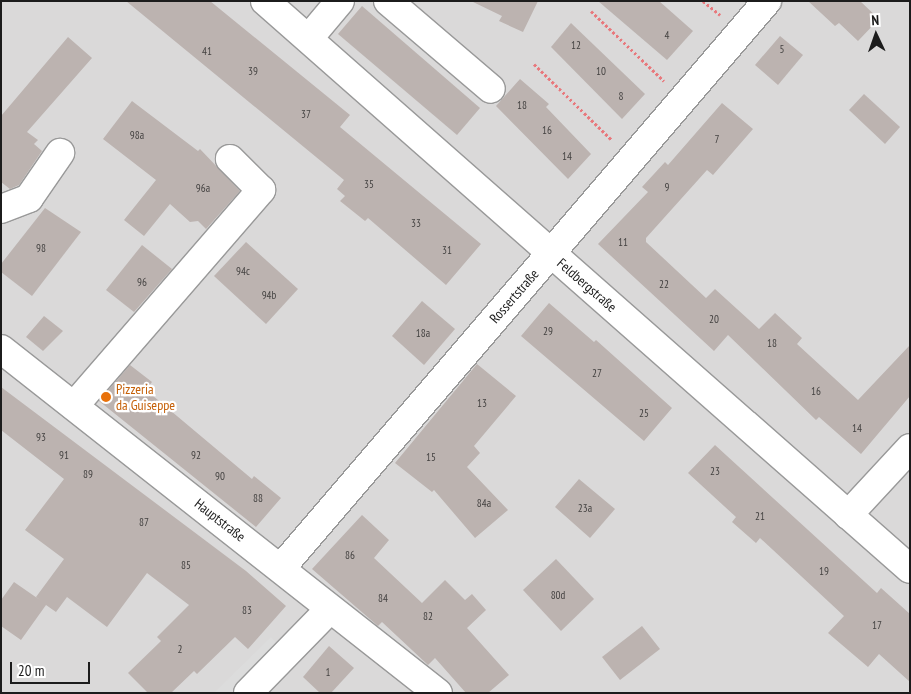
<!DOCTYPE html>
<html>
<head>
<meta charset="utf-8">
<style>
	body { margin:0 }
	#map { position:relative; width:911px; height:694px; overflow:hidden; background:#ece7e2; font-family:"PT Sans Narrow",sans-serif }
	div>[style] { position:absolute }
	.residential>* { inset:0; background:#dad9d9 }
	.parking>* { inset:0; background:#dcdcdc }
	.building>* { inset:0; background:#bcb3b0 }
	.path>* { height:3px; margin-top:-1.5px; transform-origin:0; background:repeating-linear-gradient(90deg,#e8787c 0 2.5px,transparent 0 5px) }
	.roads { filter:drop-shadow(1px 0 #999) drop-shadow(-1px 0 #999) drop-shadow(0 1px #999) drop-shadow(0 -1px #999) }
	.minor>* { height:28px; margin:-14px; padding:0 14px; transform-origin:14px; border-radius:14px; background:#fff }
	.dots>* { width:14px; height:14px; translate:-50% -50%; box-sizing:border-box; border:2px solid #fff; border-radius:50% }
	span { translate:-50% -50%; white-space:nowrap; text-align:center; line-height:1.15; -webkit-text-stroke:4.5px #fff; paint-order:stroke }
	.number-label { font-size:11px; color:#444241 }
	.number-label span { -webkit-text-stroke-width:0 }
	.street-label { font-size:14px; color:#1c1c1c }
	.food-label { font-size:14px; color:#c56008 }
	.left { translate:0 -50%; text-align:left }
	.frame { position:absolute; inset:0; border:2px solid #1c1c1c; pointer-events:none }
	.north { position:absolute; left:851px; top:10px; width:50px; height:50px; -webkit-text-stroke:4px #fff; paint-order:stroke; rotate:357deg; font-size:14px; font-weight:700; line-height:20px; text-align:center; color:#1c1c1c }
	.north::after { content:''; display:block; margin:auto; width:18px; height:22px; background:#1c1c1c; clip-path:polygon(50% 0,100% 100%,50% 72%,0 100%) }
	.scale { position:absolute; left:10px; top:662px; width:80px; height:22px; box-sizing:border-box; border:2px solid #1c1c1c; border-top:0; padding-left:6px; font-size:15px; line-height:18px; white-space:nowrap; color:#1c1c1c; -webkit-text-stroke:4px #fff; paint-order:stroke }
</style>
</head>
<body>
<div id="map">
	<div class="residential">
		<i style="clip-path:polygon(1px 1px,910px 1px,910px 693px,1px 693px)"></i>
	</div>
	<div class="parking">
		<i style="clip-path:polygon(271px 637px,281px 648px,236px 693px,214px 693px)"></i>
	</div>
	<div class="building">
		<i style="clip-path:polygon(126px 1px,210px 1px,350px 115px,340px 127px,481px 244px,446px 285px,368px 218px,365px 221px,340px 201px,345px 196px,337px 189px,344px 180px)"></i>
		<i style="clip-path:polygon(471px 1px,538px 1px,523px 32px,499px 21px,502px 16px)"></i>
		<i style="clip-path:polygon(598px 1px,659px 1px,693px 31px,667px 60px)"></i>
		<i style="clip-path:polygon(808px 1px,860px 1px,879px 19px,858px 41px,839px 23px,835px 26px)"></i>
		<i style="clip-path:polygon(362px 6px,480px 108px,457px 135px,338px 34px)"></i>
		<i style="clip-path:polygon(571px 23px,645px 94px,622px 119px,551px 47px)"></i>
		<i style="clip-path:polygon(780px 36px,803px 55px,778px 85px,755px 65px)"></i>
		<i style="clip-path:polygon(68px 37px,92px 58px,27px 132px,38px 140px,34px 144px,42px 151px,19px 185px,10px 189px,1px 182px,1px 116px)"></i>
		<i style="clip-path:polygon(520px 79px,549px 104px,546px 107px,591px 154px,568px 179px,496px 106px)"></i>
		<i style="clip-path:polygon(864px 94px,900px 127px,885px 144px,849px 110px)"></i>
		<i style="clip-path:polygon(132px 101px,198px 151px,200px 149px,240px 191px,206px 229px,198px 221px,190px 222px,170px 204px,144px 236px,124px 220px,156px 180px,103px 139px)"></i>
		<i style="clip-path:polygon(722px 103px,753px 129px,713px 175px,707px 170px,646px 238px,646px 242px,706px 298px,715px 289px,759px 329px,775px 313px,802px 338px,797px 344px,858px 400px,910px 345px,910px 396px,861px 454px,819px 417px,816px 420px,728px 335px,714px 351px,598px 244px,648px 192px,642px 187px,665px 162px,668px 165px)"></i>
		<i style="clip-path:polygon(45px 208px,81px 232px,32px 296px,1px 272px,1px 264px)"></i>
		<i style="clip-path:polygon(246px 242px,298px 289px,266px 324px,214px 276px)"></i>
		<i style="clip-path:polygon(142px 245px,172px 269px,134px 312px,106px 290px)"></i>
		<i style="clip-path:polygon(422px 301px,455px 329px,424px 365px,392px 336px)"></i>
		<i style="clip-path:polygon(549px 303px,594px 342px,596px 340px,672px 408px,644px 441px,521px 336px)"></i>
		<i style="clip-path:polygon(44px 316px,63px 331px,43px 351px,26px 337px)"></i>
		<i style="clip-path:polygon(477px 364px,516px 396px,474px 446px,480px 453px,467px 467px,508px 510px,475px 538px,434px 490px,432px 492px,395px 463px)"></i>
		<i style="clip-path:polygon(130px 365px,152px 382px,146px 390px,252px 479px,254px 476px,281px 498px,256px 527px,99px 401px)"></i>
		<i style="clip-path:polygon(1px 387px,246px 571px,286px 606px,248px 649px,235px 637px,197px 674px,194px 671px,171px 693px,148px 693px,128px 673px,161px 641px,157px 637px,189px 605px,147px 573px,107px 627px,67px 597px,56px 612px,46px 605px,21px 640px,1px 626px,1px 600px,14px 582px,40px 600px,36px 597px,64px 559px,25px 530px,64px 479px,1px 430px)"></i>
		<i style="clip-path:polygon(715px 445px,877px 593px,881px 588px,910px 614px,910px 682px,879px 654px,868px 667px,828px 633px,844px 616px,760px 538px,756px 543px,732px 522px,736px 517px,688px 473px)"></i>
		<i style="clip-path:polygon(579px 479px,615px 509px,590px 538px,555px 507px)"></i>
		<i style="clip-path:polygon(362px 515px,389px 540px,374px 558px,422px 603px,445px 580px,465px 600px,472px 594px,486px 610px,467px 628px,509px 675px,488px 693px,466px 693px,435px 658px,428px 665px,382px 622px,378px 626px,312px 569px)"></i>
		<i style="clip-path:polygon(556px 559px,594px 599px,561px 631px,523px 590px)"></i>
		<i style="clip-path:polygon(642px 626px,660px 649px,620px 680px,602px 657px)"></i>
		<i style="clip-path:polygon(329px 646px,354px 668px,331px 693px,320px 693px,303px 677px)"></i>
	</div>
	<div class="path">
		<i style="left:703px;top:1px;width:22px;rotate:39deg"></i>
		<i style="left:591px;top:11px;width:101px;rotate:43.8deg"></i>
		<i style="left:534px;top:64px;width:109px;rotate:44.3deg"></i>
	</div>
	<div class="roads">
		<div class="minor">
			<i style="left:265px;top:1px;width:859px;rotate:41.37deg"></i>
			<i style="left:388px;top:1px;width:135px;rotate:40.5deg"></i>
			<i style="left:309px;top:38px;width:48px;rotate:-50deg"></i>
			<i style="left:1px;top:209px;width:30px;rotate:-21deg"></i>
			<i style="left:29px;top:198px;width:55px;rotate:-55.4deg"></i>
			<i style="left:1px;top:349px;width:556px;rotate:38.21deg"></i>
			<i style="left:74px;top:406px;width:286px;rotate:-49.1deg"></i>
			<i style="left:261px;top:190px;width:44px;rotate:-135deg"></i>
			<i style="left:848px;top:515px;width:91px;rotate:-47.2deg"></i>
			<i style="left:281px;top:568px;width:747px;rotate:-49.4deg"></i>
			<i style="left:248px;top:693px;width:117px;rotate:-45.7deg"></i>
		</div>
	</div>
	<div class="dots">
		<i style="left:106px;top:397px;background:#e8710a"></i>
	</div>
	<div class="number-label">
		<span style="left:667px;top:35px">4</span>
		<span style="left:576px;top:45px">12</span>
		<span style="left:782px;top:49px">5</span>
		<span style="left:207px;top:51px">41</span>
		<span style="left:253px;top:71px">39</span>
		<span style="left:601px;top:71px">10</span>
		<span style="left:621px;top:96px">8</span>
		<span style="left:522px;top:105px">18</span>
		<span style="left:306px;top:114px">37</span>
		<span style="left:547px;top:130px">16</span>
		<span style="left:137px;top:135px">98a</span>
		<span style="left:717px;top:139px">7</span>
		<span style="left:567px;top:156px">14</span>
		<span style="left:369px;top:184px">35</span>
		<span style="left:667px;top:187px">9</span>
		<span style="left:203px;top:188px">96a</span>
		<span style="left:416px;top:223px">33</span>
		<span style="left:623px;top:242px">11</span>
		<span style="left:41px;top:248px">98</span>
		<span style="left:447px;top:250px">31</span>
		<span style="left:243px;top:271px">94c</span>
		<span style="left:142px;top:282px">96</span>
		<span style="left:664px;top:284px">22</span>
		<span style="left:269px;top:295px">94b</span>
		<span style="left:714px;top:319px">20</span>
		<span style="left:548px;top:331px">29</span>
		<span style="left:423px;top:333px">18a</span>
		<span style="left:772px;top:343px">18</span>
		<span style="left:597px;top:373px">27</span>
		<span style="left:816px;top:391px">16</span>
		<span style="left:482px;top:403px">13</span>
		<span style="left:644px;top:413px">25</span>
		<span style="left:857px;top:428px">14</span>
		<span style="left:41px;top:437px">93</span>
		<span style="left:64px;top:455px">91</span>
		<span style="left:196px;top:455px">92</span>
		<span style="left:431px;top:457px">15</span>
		<span style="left:715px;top:471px">23</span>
		<span style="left:88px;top:474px">89</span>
		<span style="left:220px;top:476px">90</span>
		<span style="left:258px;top:498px">88</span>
		<span style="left:484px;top:503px">84a</span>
		<span style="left:585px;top:508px">23a</span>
		<span style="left:760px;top:516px">21</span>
		<span style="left:144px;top:522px">87</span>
		<span style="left:350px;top:555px">86</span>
		<span style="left:186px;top:565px">85</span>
		<span style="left:824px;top:571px">19</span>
		<span style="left:558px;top:595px">80d</span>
		<span style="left:383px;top:598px">84</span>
		<span style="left:247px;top:610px">83</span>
		<span style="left:428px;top:616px">82</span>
		<span style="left:877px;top:625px">17</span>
		<span style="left:180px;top:649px">2</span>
		<span style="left:328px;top:672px">1</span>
	</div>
	<div class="street-label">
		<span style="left:587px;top:285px;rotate:41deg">Feldbergstraße</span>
		<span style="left:514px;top:296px;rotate:-49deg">Rossertstraße</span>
		<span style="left:220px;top:520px;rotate:38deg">Hauptstraße</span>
	</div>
	<div class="food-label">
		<span class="left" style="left:116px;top:397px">Pizzeria<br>da Guiseppe</span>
	</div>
	<div class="frame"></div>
	<div class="north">N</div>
	<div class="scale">20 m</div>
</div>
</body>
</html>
